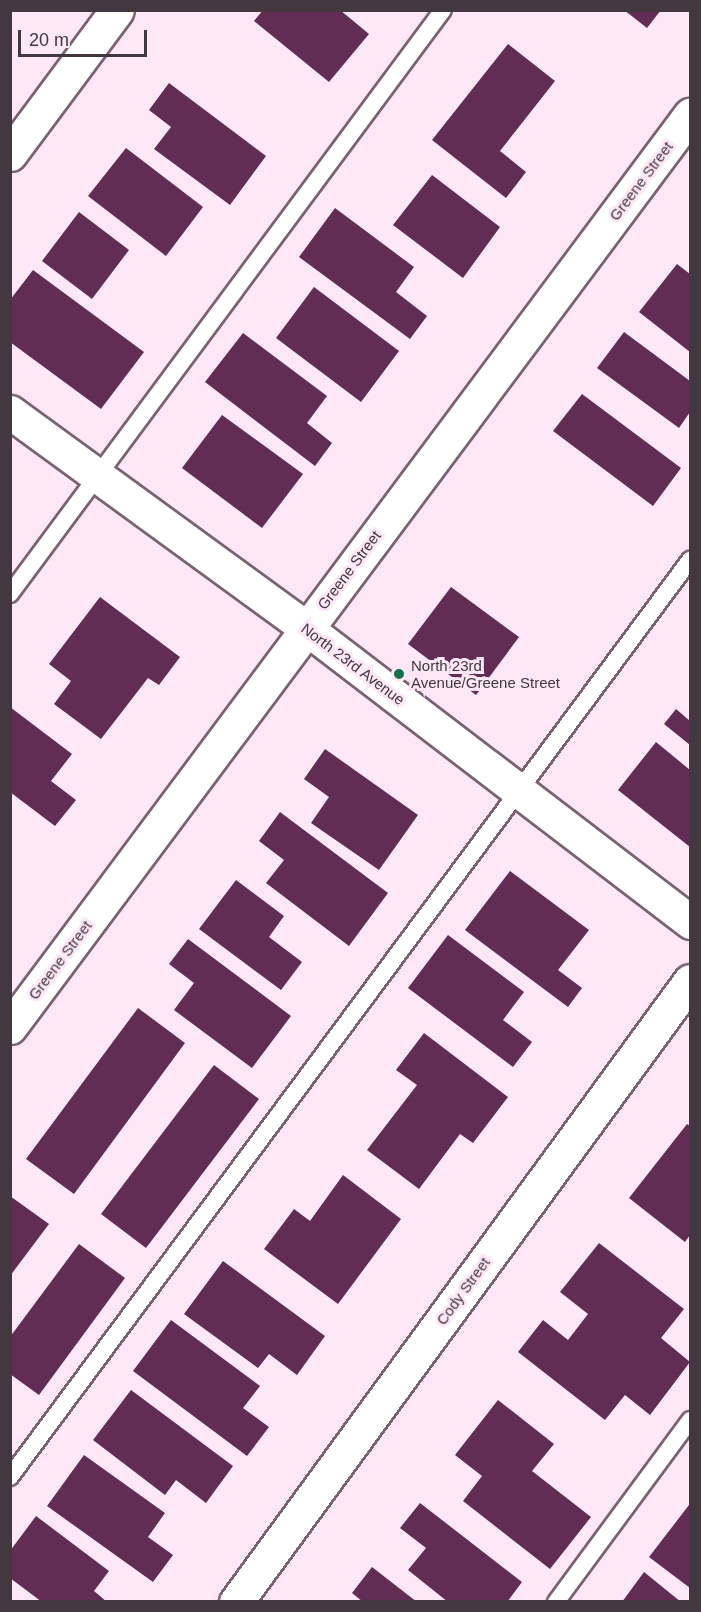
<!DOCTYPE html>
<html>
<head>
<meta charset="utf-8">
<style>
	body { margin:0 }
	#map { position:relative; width:701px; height:1612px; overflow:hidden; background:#fee7f7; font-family:Helvetica,sans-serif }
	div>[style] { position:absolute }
	.building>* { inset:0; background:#622d55 }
	.roads { filter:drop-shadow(2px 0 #7a6272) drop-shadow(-2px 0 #7a6272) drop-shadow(0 2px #7a6272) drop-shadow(0 -2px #7a6272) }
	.lane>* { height:16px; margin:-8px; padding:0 8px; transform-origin:8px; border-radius:8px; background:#fff }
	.street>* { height:33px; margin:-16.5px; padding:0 16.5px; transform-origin:16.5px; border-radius:16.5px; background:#fff }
	.dots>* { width:16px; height:16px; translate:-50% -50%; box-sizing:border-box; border:3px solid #fee7f7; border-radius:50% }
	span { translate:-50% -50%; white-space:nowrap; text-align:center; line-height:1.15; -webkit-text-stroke:6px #fee7f7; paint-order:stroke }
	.street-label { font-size:15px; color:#43383f }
	.poi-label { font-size:15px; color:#43383f }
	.left { translate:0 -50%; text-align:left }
	.frame { position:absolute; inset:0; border:12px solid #43383f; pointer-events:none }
	.scale { position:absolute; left:18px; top:30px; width:129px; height:27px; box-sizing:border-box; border:3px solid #43383f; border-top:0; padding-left:8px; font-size:18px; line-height:21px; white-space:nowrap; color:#43383f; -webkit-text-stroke:4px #fee7f7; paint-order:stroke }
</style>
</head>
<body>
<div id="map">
	<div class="building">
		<i style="clip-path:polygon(263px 10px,340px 10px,369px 34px,329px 82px,254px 21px)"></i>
		<i style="clip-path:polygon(624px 10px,661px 10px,647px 28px)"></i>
		<i style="clip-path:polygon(508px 44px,555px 81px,500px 151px,526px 172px,506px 198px,432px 140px)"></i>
		<i style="clip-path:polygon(169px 83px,266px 156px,230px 205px,154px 149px,171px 127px,149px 110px)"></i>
		<i style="clip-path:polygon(126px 148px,203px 207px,166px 256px,88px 196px)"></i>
		<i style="clip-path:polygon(432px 175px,500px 227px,463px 278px,393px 225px)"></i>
		<i style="clip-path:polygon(335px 208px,414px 267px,396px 292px,427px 316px,410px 339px,299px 257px)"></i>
		<i style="clip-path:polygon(79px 212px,129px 250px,92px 299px,42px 261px)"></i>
		<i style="clip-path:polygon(677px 264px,690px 274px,690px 352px,639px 312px)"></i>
		<i style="clip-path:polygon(33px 270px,144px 352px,101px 409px,10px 342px,10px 300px)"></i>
		<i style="clip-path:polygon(314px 287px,399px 351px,361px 402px,276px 338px)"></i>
		<i style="clip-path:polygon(624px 332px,690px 381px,690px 412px,679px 428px,597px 368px)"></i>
		<i style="clip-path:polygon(243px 333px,327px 396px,307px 423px,332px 443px,315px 466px,205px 382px)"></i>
		<i style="clip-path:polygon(582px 394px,681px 468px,653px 506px,553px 431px)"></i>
		<i style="clip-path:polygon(222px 415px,303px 474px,262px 528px,182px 468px)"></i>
		<i style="clip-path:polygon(451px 587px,519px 637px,476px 695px,408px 644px)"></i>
		<i style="clip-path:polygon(100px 597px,180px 657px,159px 685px,148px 678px,101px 739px,54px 704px,71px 681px,49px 664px)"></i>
		<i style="clip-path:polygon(10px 707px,72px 754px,51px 781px,76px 800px,55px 826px,10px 792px)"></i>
		<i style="clip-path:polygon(676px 709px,690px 721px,690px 745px,664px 724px)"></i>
		<i style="clip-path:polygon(656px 742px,690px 770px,690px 847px,618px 790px)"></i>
		<i style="clip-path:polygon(325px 749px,418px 815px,379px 870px,311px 823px,329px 797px,304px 779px)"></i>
		<i style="clip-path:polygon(280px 812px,388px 893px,349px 946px,266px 883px,284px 860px,259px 841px)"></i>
		<i style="clip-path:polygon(510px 871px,589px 930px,558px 970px,582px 988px,568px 1007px,465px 930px)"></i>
		<i style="clip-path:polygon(236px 880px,284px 916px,269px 937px,302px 962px,281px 990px,199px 929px)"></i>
		<i style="clip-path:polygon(448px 935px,524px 992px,503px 1020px,532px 1042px,513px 1067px,408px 988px)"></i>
		<i style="clip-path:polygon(188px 939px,291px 1016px,252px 1068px,174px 1010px,194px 983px,169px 964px)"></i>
		<i style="clip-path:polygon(138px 1008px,185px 1043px,74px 1194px,26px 1159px)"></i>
		<i style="clip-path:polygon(424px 1033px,508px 1097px,473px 1143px,460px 1134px,419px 1189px,367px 1150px,417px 1085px,396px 1070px)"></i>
		<i style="clip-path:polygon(214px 1065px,259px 1099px,146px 1248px,101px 1214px)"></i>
		<i style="clip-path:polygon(687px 1124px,690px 1126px,690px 1235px,685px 1242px,629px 1198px)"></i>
		<i style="clip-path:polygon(343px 1175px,401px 1219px,338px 1304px,264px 1249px,294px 1209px,310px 1221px)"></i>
		<i style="clip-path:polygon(10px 1196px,49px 1224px,10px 1276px)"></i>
		<i style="clip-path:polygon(599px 1243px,684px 1309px,661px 1338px,690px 1362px,650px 1415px,625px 1395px,605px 1420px,518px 1352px,543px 1320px,568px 1340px,588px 1314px,560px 1292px)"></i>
		<i style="clip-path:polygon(79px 1244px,125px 1278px,39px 1395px,10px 1374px,10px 1337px)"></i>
		<i style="clip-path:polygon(223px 1261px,325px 1336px,297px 1375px,269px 1354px,258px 1368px,184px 1314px)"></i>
		<i style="clip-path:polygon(171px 1320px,260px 1386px,243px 1408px,269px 1427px,247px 1456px,133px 1371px)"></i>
		<i style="clip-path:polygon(131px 1390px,233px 1466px,206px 1503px,176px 1480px,165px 1495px,93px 1440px)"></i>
		<i style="clip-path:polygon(498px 1400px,554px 1444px,532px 1471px,591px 1517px,550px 1569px,463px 1501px,482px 1476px,455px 1455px)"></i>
		<i style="clip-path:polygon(84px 1455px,165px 1513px,148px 1537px,173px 1555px,153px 1582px,47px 1506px)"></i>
		<i style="clip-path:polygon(420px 1503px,522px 1582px,507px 1602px,448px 1602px,408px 1570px,426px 1548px,400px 1528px)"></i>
		<i style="clip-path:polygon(689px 1505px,690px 1507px,690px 1588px,649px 1557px)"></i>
		<i style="clip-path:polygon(36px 1516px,109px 1571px,94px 1591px,107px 1602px,42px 1602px,10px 1578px,10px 1551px)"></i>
		<i style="clip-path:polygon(372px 1567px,417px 1602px,363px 1602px,352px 1593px)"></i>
		<i style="clip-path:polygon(644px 1572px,681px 1602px,622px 1602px)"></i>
	</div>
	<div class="roads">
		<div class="lane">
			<i style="left:10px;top:594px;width:727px;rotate:-53.45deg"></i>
			<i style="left:10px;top:1477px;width:1142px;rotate:-53.44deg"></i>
			<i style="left:556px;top:1602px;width:226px;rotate:-53.6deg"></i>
		</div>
		<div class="street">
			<i style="left:10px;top:154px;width:179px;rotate:-53.4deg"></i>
			<i style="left:10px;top:412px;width:366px;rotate:36.1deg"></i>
			<i style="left:306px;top:628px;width:484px;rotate:37.4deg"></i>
			<i style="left:10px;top:1027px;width:1138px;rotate:-53.29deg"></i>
			<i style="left:236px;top:1602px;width:769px;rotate:-53.83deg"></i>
		</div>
	</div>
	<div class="dots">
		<i style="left:399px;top:674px;background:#137147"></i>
	</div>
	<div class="street-label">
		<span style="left:641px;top:181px;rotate:-53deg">Greene Street</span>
		<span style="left:349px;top:570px;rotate:-53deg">Greene Street</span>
		<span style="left:353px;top:664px;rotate:37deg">North 23rd Avenue</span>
		<span style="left:60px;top:960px;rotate:-53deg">Greene Street</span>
		<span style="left:463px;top:1291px;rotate:-54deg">Cody Street</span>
	</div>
	<div class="poi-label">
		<span class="left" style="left:411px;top:674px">North 23rd<br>Avenue/Greene Street</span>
	</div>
	<div class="frame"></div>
	<div class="scale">20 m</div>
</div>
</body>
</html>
